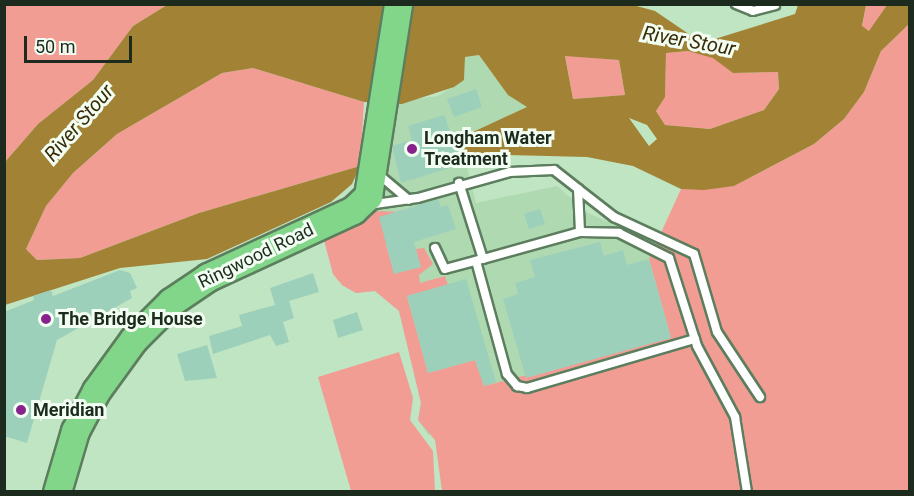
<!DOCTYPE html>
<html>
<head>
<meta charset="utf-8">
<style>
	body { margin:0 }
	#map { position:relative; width:914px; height:496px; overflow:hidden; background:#c0e5c2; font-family:Roboto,sans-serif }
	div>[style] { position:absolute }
	.built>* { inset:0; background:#afd9b1 }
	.green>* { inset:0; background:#f19d94 }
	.water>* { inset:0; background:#a28234 }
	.building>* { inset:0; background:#9dd0ba }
	.roads { filter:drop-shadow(2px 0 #5c7e5e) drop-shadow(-2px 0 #5c7e5e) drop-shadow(0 2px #5c7e5e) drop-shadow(0 -2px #5c7e5e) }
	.lane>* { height:8px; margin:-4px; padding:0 4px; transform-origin:4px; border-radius:4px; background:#fff }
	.highway>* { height:27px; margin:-13.5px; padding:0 13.5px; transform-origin:13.5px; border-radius:13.5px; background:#82d689 }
	.dots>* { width:16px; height:16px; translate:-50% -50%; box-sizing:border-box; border:3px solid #f3fef3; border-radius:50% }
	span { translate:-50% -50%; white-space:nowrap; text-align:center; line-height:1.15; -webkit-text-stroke:6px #f3fef3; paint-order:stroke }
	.poi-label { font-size:18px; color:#1d2b1e; font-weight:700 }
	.left { translate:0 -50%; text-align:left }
	.street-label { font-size:18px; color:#1d2b1e }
	.water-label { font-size:20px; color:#392b08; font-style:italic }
	.frame { position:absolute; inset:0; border:6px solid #1d2b1e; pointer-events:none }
	.scale { position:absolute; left:24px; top:36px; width:108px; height:27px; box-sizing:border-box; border:3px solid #1d2b1e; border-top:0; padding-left:8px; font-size:18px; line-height:21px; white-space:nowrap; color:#1d2b1e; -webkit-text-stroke:4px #f3fef3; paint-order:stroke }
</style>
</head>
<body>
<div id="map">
	<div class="built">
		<i style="clip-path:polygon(479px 55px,508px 95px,528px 107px,460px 138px,476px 203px,557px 186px,588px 213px,681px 254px,707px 337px,428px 435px,418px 420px,421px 403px,399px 311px,375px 291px,356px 293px,342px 285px,333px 274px,324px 240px,363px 220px,377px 193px,390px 103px,438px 96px,464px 80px,465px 57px)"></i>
	</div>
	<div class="green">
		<i style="clip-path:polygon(5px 5px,167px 5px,133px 26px,93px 80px,38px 124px,5px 162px)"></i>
		<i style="clip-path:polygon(866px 5px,887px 5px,870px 31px,862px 27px)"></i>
		<i style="clip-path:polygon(909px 24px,909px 491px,442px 491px,435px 440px,418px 420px,421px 403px,399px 311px,375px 291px,356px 293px,342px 285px,333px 274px,324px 240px,377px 211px,398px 212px,386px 245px,394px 273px,420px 267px,416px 249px,424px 248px,433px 264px,419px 275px,420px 283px,445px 276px,448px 285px,407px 296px,428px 373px,475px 360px,484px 386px,671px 338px,649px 259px,681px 189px,734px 186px,814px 144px,844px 119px,864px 92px,881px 51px)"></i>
		<i style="clip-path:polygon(688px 51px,713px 57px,733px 73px,778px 72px,779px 89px,764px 110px,710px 129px,665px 125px,656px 111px,665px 96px,666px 53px)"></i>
		<i style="clip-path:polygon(565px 55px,619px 60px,625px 95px,573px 99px)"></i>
		<i style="clip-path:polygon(253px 68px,364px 102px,360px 166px,199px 213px,80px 258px,37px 260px,26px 249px,46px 206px,73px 173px,117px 134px,222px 73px)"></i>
		<i style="clip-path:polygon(399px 352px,413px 398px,410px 420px,433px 451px,435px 491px,351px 491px,318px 377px)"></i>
	</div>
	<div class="water">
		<i style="clip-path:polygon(evenodd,167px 5px,633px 5px,655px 11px,702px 43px,795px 14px,798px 5px,866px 5px,862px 26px,869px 31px,887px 5px,909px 5px,909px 24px,881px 51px,864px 92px,844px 119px,814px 144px,734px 186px,704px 190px,681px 189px,633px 166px,587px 157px,464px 154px,460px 138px,527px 107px,508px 95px,479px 55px,465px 57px,464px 80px,454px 87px,402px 104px,364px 102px,253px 68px,222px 73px,117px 134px,73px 173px,46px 206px,26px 249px,37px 260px,80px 258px,199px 213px,360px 166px,352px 184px,331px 202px,207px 259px,120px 268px,5px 305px,5px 162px,38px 124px,93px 80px,133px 26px,167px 5px,688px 51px,713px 58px,733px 73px,778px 72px,779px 89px,764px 110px,710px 129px,665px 125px,656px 111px,665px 97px,666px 53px,688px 51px,167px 5px,565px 56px,619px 60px,625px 95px,573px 99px,565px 56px,167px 5px,629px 118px,647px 125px,657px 139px,649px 146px,629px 118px)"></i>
	</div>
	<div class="building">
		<i style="clip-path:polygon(476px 89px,482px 107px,454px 117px,447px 99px)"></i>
		<i style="clip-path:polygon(444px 115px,463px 164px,401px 183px,392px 146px,412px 140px,408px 126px)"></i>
		<i style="clip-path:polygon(438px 199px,441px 207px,448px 205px,456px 229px,414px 242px,421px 267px,394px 274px,379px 217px)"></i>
		<i style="clip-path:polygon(540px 209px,545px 224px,529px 229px,524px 214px)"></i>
		<i style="clip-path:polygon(600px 242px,604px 256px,623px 250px,627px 265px,649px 259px,671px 338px,526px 378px,503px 299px,518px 294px,515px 283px,535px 277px,530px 260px)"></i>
		<i style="clip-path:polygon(120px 270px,130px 273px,137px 288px,130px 291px,132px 298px,57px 340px,27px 443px,4px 436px,4px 312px,34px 300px,33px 296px,51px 290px,53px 296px)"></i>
		<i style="clip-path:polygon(313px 273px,319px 292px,289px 301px,294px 318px,283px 322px,289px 342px,276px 346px,270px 335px,213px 354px,209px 336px,242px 326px,239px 315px,275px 305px,270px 288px)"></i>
		<i style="clip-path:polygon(466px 279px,496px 382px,484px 386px,475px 360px,428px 373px,407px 296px)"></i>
		<i style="clip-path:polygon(357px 312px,363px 330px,338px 338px,333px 320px)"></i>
		<i style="clip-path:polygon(207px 345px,217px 378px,185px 381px,177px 354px)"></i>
	</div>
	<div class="roads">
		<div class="lane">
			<i style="left:736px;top:4px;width:18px;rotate:22deg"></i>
			<i style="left:753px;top:11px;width:23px;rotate:-15deg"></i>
			<i style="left:378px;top:174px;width:40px;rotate:40deg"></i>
			<i style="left:578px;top:189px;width:46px;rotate:37.9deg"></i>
			<i style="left:614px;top:217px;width:88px;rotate:24.8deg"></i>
			<i style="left:694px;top:254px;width:81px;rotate:73.6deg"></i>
			<i style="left:717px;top:332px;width:78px;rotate:56.5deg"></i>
			<i style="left:368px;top:205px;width:50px;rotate:-8deg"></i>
			<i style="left:418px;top:198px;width:96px;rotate:-15.8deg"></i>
			<i style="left:510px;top:172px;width:44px;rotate:-2.6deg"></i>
			<i style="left:554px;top:170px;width:31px;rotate:38deg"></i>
			<i style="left:578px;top:189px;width:43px;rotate:87.3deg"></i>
			<i style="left:580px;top:232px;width:39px;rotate:1deg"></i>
			<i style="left:619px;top:233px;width:56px;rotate:26.6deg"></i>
			<i style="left:669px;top:258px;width:92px;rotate:72.3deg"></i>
			<i style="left:697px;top:346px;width:81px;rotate:61.8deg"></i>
			<i style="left:735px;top:417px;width:76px;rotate:80.9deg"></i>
			<i style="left:435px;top:248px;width:23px;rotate:65deg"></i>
			<i style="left:445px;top:269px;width:39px;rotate:-15deg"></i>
			<i style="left:483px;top:259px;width:80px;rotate:-107.5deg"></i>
			<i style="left:483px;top:259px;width:101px;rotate:-15.6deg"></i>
			<i style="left:476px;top:261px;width:117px;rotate:74.7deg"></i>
			<i style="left:507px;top:374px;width:16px;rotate:50deg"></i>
			<i style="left:517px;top:386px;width:10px;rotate:11deg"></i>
			<i style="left:527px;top:388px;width:175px;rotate:-16.3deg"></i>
		</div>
		<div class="highway">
			<i style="left:57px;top:492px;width:64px;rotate:-73.6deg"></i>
			<i style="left:75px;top:431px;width:45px;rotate:-62.3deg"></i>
			<i style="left:96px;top:391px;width:63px;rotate:-54deg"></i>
			<i style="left:133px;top:340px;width:54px;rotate:-45deg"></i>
			<i style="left:171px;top:302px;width:45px;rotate:-34deg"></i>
			<i style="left:208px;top:277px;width:160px;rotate:-24.8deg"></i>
			<i style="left:353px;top:210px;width:21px;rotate:-43deg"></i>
			<i style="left:368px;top:196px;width:194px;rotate:-81.1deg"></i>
		</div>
	</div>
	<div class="dots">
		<i style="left:412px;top:149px;background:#87238b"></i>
		<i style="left:46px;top:319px;background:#87238b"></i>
		<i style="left:21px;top:410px;background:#87238b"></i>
	</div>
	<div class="poi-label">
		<span class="left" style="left:424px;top:149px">Longham Water<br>Treatment</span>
		<span class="left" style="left:58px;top:319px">The Bridge House</span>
		<span class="left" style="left:33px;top:410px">Meridian</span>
	</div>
	<div class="street-label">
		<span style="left:256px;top:256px;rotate:-26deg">Ringwood Road</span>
	</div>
	<div class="water-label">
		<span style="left:689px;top:41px;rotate:10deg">River Stour</span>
		<span style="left:79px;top:123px;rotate:-49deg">River Stour</span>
	</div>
	<div class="frame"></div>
	<div class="scale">50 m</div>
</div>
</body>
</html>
